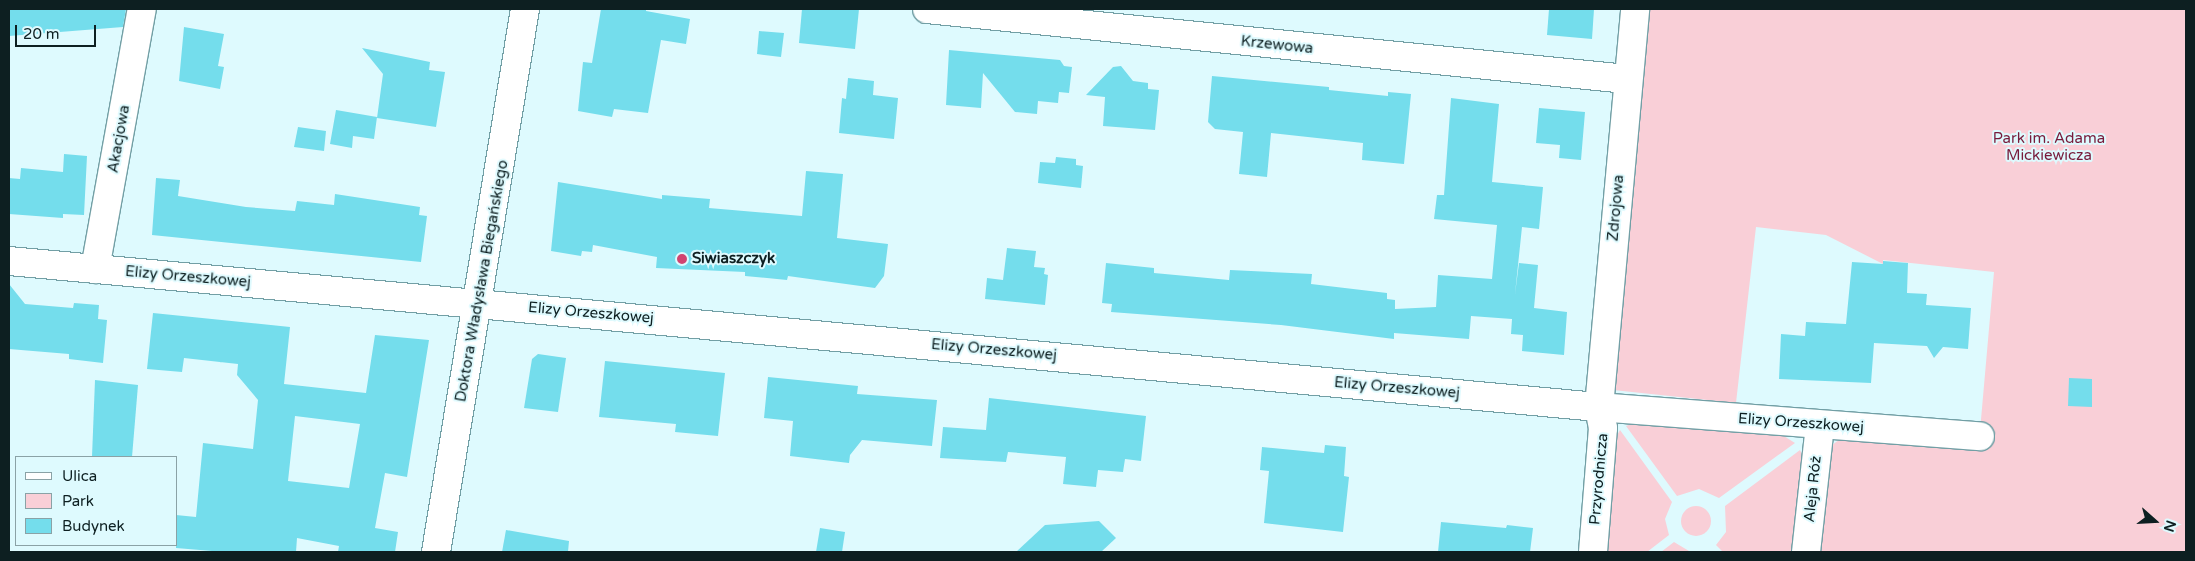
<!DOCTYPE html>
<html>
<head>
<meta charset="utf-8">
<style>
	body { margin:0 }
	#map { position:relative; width:2195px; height:561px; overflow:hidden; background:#defafe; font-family:"Varela Round",sans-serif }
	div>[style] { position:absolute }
	.green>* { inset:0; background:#f9cfd7 }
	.round { border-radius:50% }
	.building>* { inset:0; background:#74ddec }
	.roads { filter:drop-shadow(1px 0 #729fa5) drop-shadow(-1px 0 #729fa5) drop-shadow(0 1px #729fa5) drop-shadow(0 -1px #729fa5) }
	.minor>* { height:28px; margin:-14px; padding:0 14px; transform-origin:14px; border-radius:14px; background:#fff }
	.dots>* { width:14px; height:14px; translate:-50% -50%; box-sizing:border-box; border:2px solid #defafe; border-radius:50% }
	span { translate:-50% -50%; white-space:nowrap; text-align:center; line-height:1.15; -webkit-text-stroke:4px #defafe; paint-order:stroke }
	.street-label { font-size:15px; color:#0d1f21 }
	.park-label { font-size:15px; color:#781b3b }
	.poi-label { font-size:15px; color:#0d1f21; font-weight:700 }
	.left { translate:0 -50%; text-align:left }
	.frame { position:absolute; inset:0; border:10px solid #0d1f21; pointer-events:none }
	.legend { position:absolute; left:15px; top:456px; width:162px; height:90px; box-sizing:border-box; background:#defafe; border:1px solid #8aa2a6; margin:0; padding:6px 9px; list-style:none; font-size:15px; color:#0d1f21 }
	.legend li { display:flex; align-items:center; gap:10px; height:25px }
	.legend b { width:25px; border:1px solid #8aa2a6 }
	.north { position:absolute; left:2130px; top:496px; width:50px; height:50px; -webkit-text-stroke:4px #defafe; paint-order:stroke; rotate:109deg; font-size:14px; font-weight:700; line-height:20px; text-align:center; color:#0d1f21 }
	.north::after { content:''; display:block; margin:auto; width:18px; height:22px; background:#0d1f21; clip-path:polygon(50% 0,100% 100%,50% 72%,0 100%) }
	.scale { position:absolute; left:15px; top:25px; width:81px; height:22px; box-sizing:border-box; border:2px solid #0d1f21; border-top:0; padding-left:6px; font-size:15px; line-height:18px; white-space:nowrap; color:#0d1f21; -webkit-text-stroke:4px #defafe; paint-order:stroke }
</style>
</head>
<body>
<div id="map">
	<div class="green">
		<i style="clip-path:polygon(1648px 9px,2186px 9px,2186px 552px,1816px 552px,1831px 446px,1836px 442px,1841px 439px,1979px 442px,1994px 272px,1883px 260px,1883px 264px,1826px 235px,1756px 227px,1736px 403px,1613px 390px)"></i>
		<i style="clip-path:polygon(1637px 422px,1779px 433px,1795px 443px,1719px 498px,1699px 489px,1677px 496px,1626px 426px)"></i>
		<i style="clip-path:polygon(1620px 430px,1672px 502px,1665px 519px,1669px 535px,1647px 552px,1606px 552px,1615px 439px)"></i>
		<i style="clip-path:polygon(1800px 450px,1803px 456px,1795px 552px,1723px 552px,1716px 545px,1726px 532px,1725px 506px)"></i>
		<i class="round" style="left:1681px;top:506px;width:30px;height:30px"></i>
		<i style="clip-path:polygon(1674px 542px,1689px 551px,1709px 552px,1661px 552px)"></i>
	</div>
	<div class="building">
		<i style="clip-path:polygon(9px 9px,126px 9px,123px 27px,9px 36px)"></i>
		<i style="clip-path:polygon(601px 9px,646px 9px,646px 11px,690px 19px,686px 44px,661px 40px,648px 113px,614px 109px,612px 117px,578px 111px,583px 62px,592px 63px)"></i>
		<i style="clip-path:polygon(802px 9px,859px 9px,855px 49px,799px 43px)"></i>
		<i style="clip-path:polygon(1549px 9px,1594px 9px,1592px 39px,1547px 35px)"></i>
		<i style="clip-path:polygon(184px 27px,224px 34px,218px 66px,224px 67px,220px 89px,179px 81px)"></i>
		<i style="clip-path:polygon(759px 31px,784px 33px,781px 57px,757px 54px)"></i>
		<i style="clip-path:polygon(362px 48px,430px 62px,429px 70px,445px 72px,436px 127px,377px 118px,383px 74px)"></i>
		<i style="clip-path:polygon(949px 50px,1060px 60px,1064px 66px,1072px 67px,1069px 93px,1059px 92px,1058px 103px,1038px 101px,1037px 114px,1015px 112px,983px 73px,981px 108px,946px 105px)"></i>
		<i style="clip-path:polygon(1121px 66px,1133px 81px,1148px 83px,1148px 89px,1159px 90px,1155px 130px,1103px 126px,1105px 97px,1086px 95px,1113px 67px)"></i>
		<i style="clip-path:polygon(1212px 76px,1329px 87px,1329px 90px,1388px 96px,1388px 92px,1411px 94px,1404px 164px,1362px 160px,1363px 143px,1271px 133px,1267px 177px,1239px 174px,1243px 132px,1215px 129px,1208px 122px)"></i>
		<i style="clip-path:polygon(848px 78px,874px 81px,873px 95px,898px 98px,894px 139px,839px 133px,842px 98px,846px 99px)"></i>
		<i style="clip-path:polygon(1451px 98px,1499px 104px,1492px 182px,1543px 187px,1539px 229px,1522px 227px,1515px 294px,1519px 263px,1538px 265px,1534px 308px,1567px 312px,1564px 355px,1522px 351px,1523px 335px,1511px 334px,1512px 319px,1471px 316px,1469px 339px,1394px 333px,1394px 339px,1281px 325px,1111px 312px,1112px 304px,1102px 303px,1106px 263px,1154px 268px,1154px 273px,1229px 280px,1230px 270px,1312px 274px,1311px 284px,1387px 293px,1387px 299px,1395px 300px,1395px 309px,1436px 307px,1438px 275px,1492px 279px,1497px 225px,1434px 219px,1437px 195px,1444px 195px)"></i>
		<i style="clip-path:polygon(1539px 108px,1585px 112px,1581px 160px,1559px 158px,1560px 145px,1536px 143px)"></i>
		<i style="clip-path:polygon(336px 110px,377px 117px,374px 139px,353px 136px,352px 148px,330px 144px)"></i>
		<i style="clip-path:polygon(298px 127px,326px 131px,324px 151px,294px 147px)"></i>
		<i style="clip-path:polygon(64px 154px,87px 156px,84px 215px,63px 214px,63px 218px,9px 214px,9px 178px,20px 179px,21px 168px,63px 172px)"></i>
		<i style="clip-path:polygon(1056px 157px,1076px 159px,1076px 165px,1083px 166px,1081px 188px,1038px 183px,1040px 162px,1055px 163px)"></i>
		<i style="clip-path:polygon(806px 171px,843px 174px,837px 238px,888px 244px,884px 276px,875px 288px,788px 276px,787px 280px,745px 276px,745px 272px,656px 268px,657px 257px,593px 245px,592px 252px,582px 251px,581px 256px,551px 251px,558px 182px,662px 199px,662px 195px,710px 199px,709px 208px,802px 216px)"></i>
		<i style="clip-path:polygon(156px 178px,180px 180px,178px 196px,246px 207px,295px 211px,297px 201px,334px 205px,335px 194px,420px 207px,419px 215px,427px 216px,421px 262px,152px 235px)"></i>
		<i style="clip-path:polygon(1007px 248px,1036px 251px,1034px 267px,1045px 268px,1044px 274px,1048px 275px,1045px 305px,985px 299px,987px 278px,1003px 280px)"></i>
		<i style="clip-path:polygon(1883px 261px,1908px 263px,1907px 293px,1927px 294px,1926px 305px,1971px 308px,1968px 349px,1943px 347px,1934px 358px,1927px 346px,1874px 343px,1871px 383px,1779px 379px,1781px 334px,1805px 336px,1806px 322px,1846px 324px,1852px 262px,1883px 264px)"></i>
		<i style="clip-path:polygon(9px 284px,25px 304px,73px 308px,74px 303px,99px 305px,98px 319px,107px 320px,103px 363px,69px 359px,69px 354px,9px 349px)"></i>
		<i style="clip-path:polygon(evenodd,153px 313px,290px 327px,284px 384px,366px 393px,375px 335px,429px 340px,407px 477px,385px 473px,375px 528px,398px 532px,395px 552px,338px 552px,339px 546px,297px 538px,296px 552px,224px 552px,176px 548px,176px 515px,196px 517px,203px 443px,253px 449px,258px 400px,237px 375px,238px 364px,184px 358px,182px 372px,147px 369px,153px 313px,295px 416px,360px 424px,349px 488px,288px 481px,295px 416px)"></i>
		<i style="clip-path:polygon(538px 354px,566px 358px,558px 412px,524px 408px,532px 359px)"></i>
		<i style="clip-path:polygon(605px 361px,725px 373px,718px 436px,675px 432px,676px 424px,599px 417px)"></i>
		<i style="clip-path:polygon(768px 377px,858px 386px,857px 394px,937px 400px,932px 446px,862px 440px,850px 455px,849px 463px,790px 456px,793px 421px,764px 418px)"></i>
		<i style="clip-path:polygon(2069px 378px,2092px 379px,2092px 407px,2068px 406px)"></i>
		<i style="clip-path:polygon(95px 380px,138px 385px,132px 457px,92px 457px)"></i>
		<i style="clip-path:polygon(989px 398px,1146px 416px,1141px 461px,1125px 459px,1123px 472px,1098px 470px,1096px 487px,1063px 484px,1066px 457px,1008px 452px,1006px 462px,940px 458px,943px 427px,986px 430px)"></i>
		<i style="clip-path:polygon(1325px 445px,1346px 447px,1344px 476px,1349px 477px,1343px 532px,1264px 523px,1269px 471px,1260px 470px,1262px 447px,1324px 453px)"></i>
		<i style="clip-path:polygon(1099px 521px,1116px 538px,1101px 552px,1016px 552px,1045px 525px)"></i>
		<i style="clip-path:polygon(1441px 522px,1506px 528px,1507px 525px,1533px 528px,1530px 552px,1438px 552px)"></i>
		<i style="clip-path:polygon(820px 528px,845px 532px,842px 552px,816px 552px)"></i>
		<i style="clip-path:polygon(506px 530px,569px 541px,568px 552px,502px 552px)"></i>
	</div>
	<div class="roads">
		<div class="minor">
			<i style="left:927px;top:9px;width:703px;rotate:5.71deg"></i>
			<i style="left:9px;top:261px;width:1597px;rotate:5.25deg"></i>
			<i style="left:1599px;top:407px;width:382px;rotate:4.4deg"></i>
			<i style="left:95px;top:269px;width:264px;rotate:-79.8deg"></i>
			<i style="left:436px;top:552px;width:550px;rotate:-80.69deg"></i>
			<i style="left:1593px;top:552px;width:124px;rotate:-85.4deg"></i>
			<i style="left:1603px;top:428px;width:21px;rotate:-101deg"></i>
			<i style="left:1599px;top:407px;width:400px;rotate:-84.8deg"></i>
			<i style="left:1806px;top:552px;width:128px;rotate:-83.7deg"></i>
		</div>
	</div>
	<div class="dots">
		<i style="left:682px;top:259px;background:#d14471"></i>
	</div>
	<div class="street-label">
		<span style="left:1277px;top:45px;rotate:6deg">Krzewowa</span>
		<span style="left:119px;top:139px;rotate:-80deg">Akacjowa</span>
		<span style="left:1616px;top:208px;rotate:-85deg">Zdrojowa</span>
		<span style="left:188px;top:277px;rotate:5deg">Elizy Orzeszkowej</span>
		<span style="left:482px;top:281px;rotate:-80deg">Doktora Władysława Biegańskiego</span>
		<span style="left:591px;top:313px;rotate:5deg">Elizy Orzeszkowej</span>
		<span style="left:994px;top:350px;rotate:5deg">Elizy Orzeszkowej</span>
		<span style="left:1397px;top:388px;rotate:5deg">Elizy Orzeszkowej</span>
		<span style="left:1801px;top:423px;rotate:4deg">Elizy Orzeszkowej</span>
		<span style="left:1599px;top:479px;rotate:-85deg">Przyrodnicza</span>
		<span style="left:1813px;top:489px;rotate:-84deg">Aleja Róż</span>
	</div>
	<div class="park-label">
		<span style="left:2049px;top:147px">Park im. Adama<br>Mickiewicza</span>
	</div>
	<div class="poi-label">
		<span class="left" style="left:692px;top:259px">Siwiaszczyk</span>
	</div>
	<div class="frame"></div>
	<ul class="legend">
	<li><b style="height:6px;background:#fff"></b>Ulica</li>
	<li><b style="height:14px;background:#f9cfd7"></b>Park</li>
	<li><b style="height:14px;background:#74ddec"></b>Budynek</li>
	</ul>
	<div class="north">N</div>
	<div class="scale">20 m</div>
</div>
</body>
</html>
